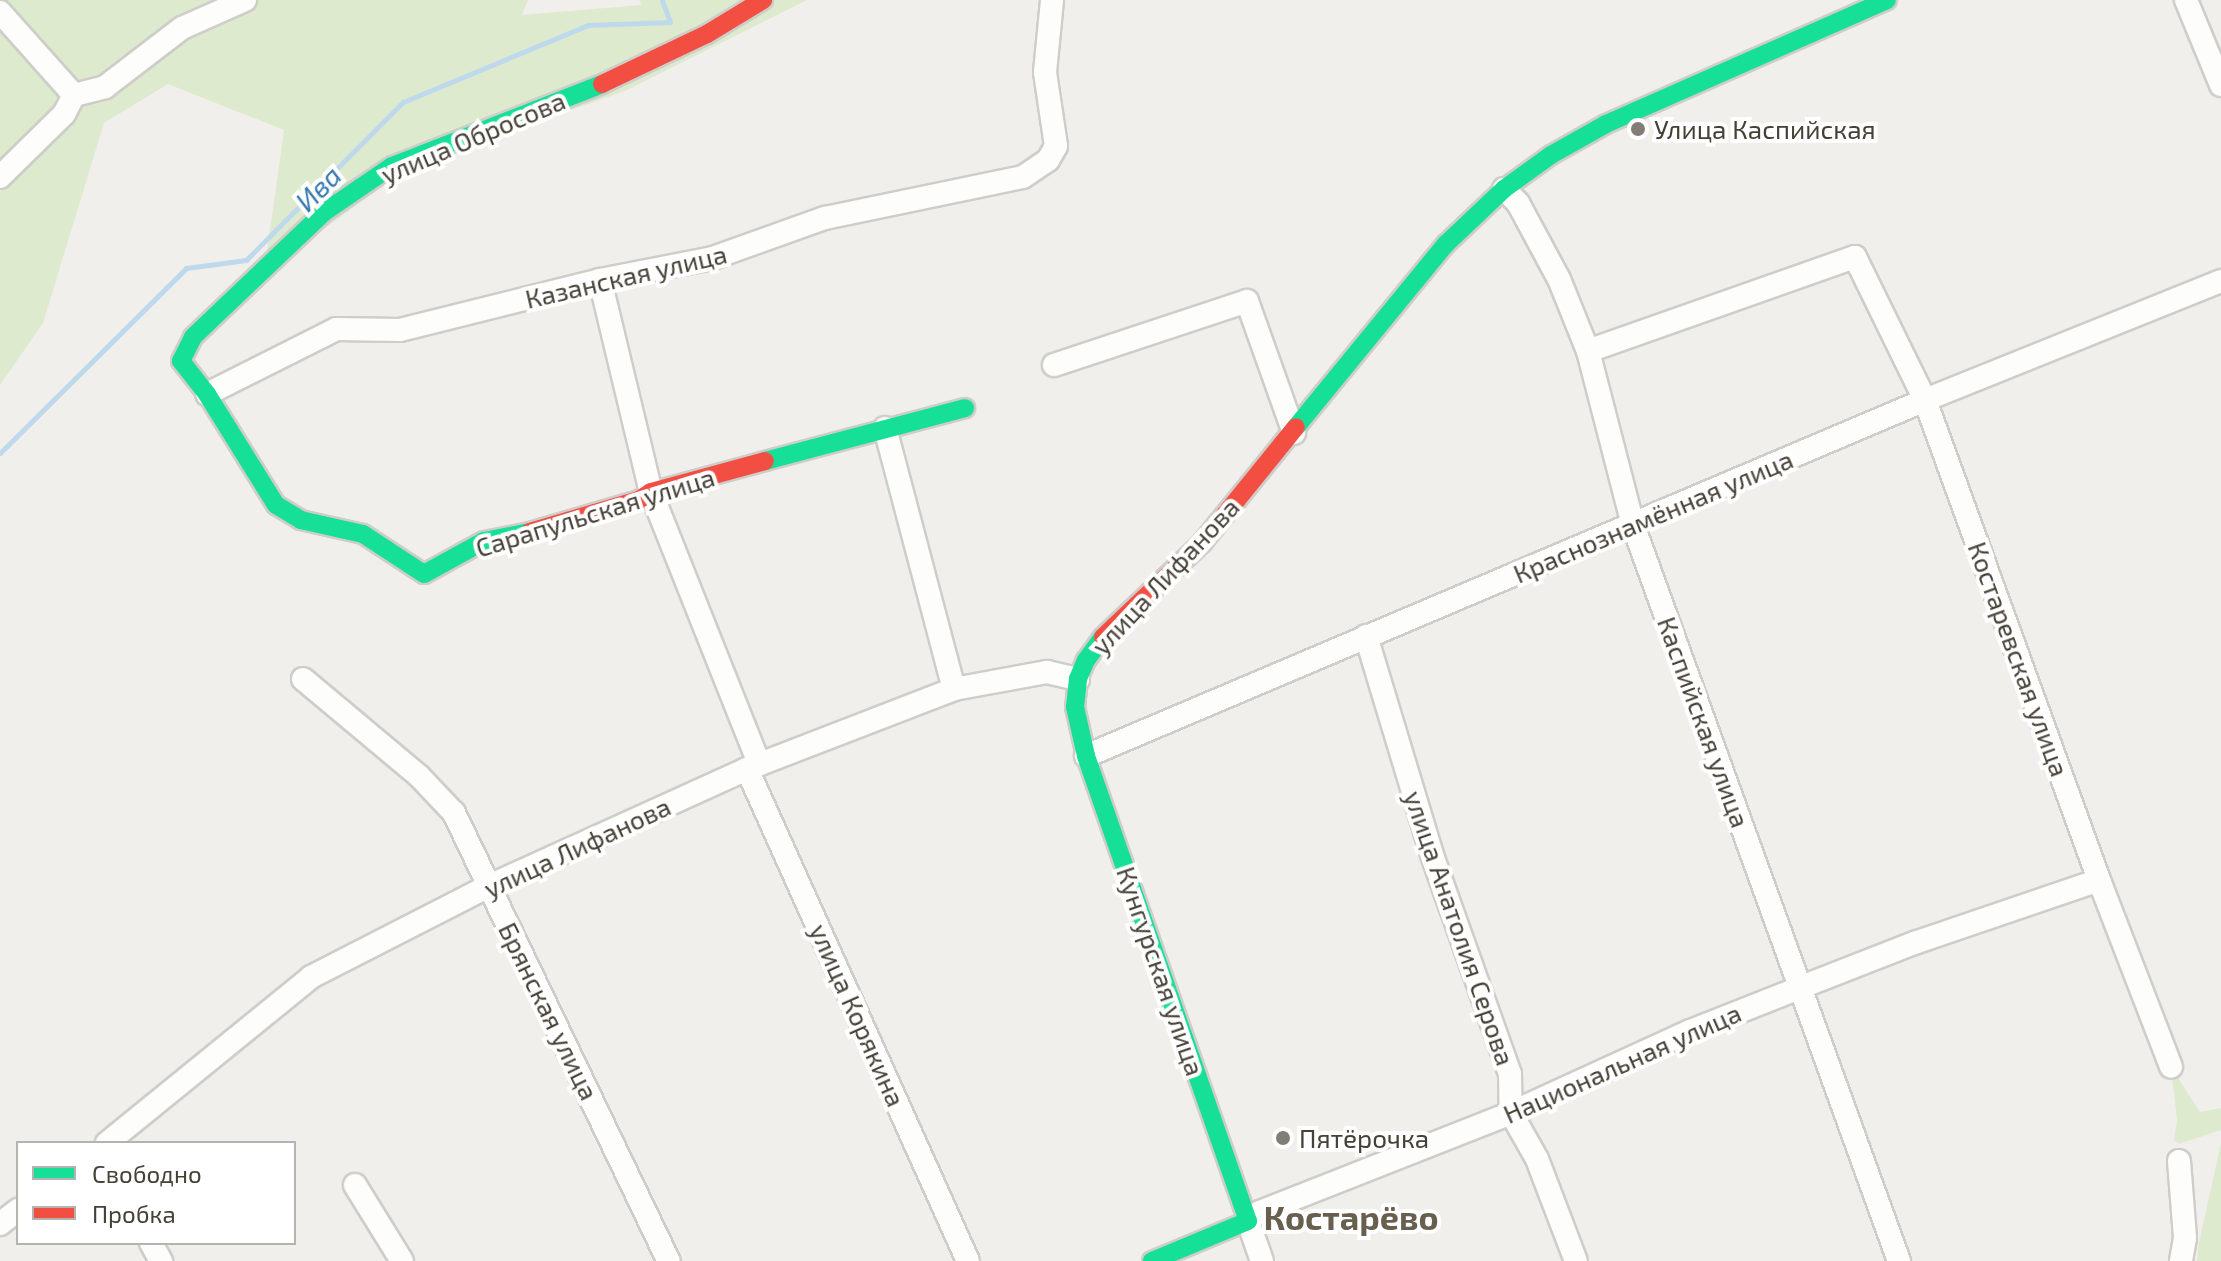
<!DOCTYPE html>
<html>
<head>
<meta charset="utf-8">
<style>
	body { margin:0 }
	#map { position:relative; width:2221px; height:1261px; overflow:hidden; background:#f1efeb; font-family:"Exo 2",sans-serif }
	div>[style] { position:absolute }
	.green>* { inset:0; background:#deeacd }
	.stream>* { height:5px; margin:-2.5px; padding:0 2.5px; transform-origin:2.5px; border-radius:2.5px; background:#bfd9ec }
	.roads { filter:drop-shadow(2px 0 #cfcdc9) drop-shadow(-2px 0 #cfcdc9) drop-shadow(0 2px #cfcdc9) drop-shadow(0 -2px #cfcdc9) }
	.street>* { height:22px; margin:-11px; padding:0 11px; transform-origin:11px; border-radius:11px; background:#fdfdfc }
	.fast>* { height:18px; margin:-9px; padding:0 9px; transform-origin:9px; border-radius:9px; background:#16e098 }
	.jam>* { height:18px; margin:-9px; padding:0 9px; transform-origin:9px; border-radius:9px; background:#f24e42 }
	.dots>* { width:22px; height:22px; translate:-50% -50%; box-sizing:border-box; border:4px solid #fff; border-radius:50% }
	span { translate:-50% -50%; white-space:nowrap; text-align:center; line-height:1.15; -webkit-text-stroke:8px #fff; paint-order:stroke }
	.poi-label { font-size:26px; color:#464137 }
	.left { translate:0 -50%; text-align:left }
	.street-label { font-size:26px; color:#464137 }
	.water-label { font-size:28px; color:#3679ad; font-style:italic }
	.district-label { font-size:34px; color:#695f4f; font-weight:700 }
	.legend { position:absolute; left:16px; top:1141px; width:280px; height:104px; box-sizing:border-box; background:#fff; border:2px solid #b5b3af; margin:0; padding:10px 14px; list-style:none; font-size:24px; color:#464137 }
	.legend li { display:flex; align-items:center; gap:16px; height:40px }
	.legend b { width:40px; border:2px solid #b5b3af }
</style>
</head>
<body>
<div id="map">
	<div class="green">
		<i style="clip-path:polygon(0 0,528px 0,522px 15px,641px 5px,640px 0,807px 0,625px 91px,407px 168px,264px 273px,284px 130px,168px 84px,104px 123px,43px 323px,0 385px)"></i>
		<i style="clip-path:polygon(2171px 1067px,2200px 1112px,2221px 1108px,2221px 1130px,2179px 1144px,2174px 1140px,2177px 1120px)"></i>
		<i style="clip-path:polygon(2221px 1143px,2221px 1261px,2197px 1261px,2198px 1247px)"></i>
	</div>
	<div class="stream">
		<i style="left:0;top:453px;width:262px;rotate:-44.8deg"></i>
		<i style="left:186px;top:268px;width:61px;rotate:-7.6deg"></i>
		<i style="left:246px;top:260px;width:223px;rotate:-45.2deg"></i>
		<i style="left:403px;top:102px;width:200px;rotate:-22.6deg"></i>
		<i style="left:588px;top:25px;width:82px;rotate:-2.1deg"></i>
		<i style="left:670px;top:22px;width:23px;rotate:-110deg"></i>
	</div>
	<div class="roads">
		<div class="street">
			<i style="left:2186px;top:0;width:92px;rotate:67.6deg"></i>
			<i style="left:0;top:12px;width:111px;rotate:48.3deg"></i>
			<i style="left:0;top:177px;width:90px;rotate:-44.5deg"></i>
			<i style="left:64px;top:114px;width:21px;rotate:-62deg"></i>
			<i style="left:74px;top:95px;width:32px;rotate:-14deg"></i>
			<i style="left:105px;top:87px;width:97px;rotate:-37.5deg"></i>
			<i style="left:182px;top:28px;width:69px;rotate:-24deg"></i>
			<i style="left:1504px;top:189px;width:20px;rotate:45deg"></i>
			<i style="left:1518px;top:203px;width:86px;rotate:61.7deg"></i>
			<i style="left:1559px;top:279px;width:78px;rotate:68.1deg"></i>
			<i style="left:1588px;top:351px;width:180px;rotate:75.5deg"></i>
			<i style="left:1633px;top:525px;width:783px;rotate:70.13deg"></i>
			<i style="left:600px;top:280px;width:218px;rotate:76.5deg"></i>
			<i style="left:651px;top:492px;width:293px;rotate:68.3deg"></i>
			<i style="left:1588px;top:351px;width:283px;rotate:-19.4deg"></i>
			<i style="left:1855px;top:257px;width:159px;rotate:63.9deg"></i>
			<i style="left:1925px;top:400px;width:511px;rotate:70.07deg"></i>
			<i style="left:2099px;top:880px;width:200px;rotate:68.9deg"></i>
			<i style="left:1054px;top:365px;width:203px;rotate:-18.3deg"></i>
			<i style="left:1247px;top:301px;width:140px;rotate:70.4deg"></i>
			<i style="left:207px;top:394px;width:144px;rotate:-26.7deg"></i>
			<i style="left:336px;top:329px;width:64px;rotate:0.9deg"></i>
			<i style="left:400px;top:330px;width:206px;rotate:-14deg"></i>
			<i style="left:600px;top:280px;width:115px;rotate:-11deg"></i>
			<i style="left:713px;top:258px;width:119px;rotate:-19.7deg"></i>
			<i style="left:825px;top:218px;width:202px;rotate:-11.7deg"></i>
			<i style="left:1023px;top:177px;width:30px;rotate:-34deg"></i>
			<i style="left:1048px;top:160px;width:16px;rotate:-60deg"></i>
			<i style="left:1056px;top:146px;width:75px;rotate:-98.5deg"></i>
			<i style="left:1045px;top:72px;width:72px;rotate:-84.4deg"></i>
			<i style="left:885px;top:428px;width:270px;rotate:75.2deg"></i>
			<i style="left:1366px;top:636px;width:229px;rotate:73.2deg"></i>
			<i style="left:1432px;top:855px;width:232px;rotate:70.4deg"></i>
			<i style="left:1510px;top:1074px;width:39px;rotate:89deg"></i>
			<i style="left:1511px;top:1113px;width:53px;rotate:60.5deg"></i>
			<i style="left:1537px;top:1159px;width:109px;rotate:69.1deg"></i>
			<i style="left:303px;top:679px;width:151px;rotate:39.9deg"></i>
			<i style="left:419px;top:776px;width:51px;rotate:46.6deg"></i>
			<i style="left:454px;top:813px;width:497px;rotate:64.4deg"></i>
			<i style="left:1086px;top:756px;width:911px;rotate:-22.99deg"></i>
			<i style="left:1925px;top:400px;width:319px;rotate:-21.9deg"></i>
			<i style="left:747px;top:769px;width:539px;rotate:65.81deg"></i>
			<i style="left:107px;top:1143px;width:263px;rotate:-39.1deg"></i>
			<i style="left:311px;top:977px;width:200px;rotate:-27.1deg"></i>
			<i style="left:489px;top:886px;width:283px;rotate:-24.4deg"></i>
			<i style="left:747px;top:769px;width:222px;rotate:-21.1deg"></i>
			<i style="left:954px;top:689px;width:95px;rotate:-10.4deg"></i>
			<i style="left:1047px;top:672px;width:32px;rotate:13deg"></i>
			<i style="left:2179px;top:1161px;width:77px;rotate:85.5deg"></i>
			<i style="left:2185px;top:1238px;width:23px;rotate:100deg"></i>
			<i style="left:355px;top:1185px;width:89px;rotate:58.3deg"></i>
			<i style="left:0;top:1224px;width:23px;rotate:-38deg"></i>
			<i style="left:151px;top:1243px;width:21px;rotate:61deg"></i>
			<i style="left:1262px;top:1261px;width:42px;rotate:-109.3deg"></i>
			<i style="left:1248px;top:1221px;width:15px;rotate:-37deg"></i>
			<i style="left:1260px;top:1212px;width:270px;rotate:-21.5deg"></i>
			<i style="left:1511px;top:1113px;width:195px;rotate:-24.6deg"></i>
			<i style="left:1688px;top:1032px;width:119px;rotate:-21.6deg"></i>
			<i style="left:1799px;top:988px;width:127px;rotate:-21.3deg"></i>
			<i style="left:1917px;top:942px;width:192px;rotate:-18.8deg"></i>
		</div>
		<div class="fast">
			<i style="left:1296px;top:427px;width:237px;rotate:-50.7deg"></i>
			<i style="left:1446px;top:244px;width:80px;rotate:-43.5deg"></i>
			<i style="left:1504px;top:189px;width:58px;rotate:-35.9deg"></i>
			<i style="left:1551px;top:155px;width:63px;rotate:-29.4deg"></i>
			<i style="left:1606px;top:124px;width:307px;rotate:-23.8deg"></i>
			<i style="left:765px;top:461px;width:207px;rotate:-14.8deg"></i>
			<i style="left:530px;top:532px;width:47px;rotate:168.9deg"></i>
			<i style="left:484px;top:541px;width:68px;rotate:151.2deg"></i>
			<i style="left:424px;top:574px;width:73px;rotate:-146.7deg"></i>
			<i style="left:363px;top:534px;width:64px;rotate:-167.3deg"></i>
			<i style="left:301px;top:520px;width:29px;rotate:-149deg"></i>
			<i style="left:276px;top:505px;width:131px;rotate:-121.9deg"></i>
			<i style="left:207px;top:394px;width:42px;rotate:-128.2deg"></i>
			<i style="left:181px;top:361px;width:27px;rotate:-63deg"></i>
			<i style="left:193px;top:337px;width:180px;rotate:-43.6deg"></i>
			<i style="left:323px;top:213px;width:83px;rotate:-34.3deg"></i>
			<i style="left:392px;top:166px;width:225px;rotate:-21.3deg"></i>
			<i style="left:1103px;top:637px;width:29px;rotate:126deg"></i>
			<i style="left:1086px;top:660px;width:21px;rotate:113deg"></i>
			<i style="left:1078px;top:679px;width:28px;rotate:96deg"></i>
			<i style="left:1075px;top:707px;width:50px;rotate:77.3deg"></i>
			<i style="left:1086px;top:756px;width:492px;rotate:70.8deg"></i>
			<i style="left:1248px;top:1221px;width:104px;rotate:157.4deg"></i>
		</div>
		<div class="jam">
			<i style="left:602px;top:84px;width:116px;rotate:-25.5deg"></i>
			<i style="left:707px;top:34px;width:66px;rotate:-31.3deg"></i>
			<i style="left:530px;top:532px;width:114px;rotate:-16.4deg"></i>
			<i style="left:639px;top:500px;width:14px;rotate:-34deg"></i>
			<i style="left:651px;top:492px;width:118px;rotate:-15.2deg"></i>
			<i style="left:1103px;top:637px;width:137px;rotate:-43.5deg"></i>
			<i style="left:1202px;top:543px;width:149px;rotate:-51deg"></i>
		</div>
	</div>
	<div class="dots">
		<i style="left:1638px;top:129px;background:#827e76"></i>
		<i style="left:1283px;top:1138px;background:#827e76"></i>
	</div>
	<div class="poi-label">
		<span class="left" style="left:1654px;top:129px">Улица Каспийская</span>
		<span class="left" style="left:1299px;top:1138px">Пятёрочка</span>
	</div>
	<div class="street-label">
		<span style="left:473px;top:137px;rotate:-23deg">улица Обросова</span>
		<span style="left:626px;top:276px;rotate:-13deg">Казанская улица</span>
		<span style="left:595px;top:512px;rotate:-17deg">Сарапульская улица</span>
		<span style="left:1653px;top:516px;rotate:-23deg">Краснознамённая улица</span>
		<span style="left:1165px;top:576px;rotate:-47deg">улица Лифанова</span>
		<span style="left:2019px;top:659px;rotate:70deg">Костаревская улица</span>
		<span style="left:1704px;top:722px;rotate:70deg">Каспийская улица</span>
		<span style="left:577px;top:847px;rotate:-25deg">улица Лифанова</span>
		<span style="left:1460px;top:928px;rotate:71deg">улица Анатолия Серова</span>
		<span style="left:1161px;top:971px;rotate:71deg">Кунгурская улица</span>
		<span style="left:549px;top:1011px;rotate:64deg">Брянская улица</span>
		<span style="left:858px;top:1015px;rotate:66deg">улица Корякина</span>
		<span style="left:1622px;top:1063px;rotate:-24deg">Национальная улица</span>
	</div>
	<div class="water-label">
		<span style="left:318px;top:188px;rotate:-45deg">Ива</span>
	</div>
	<div class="district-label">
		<span style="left:1351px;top:1217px">Костарёво</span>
	</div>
	<ul class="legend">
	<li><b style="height:10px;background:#16e098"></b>Свободно</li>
	<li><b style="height:10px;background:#f24e42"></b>Пробка</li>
	</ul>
</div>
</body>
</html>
